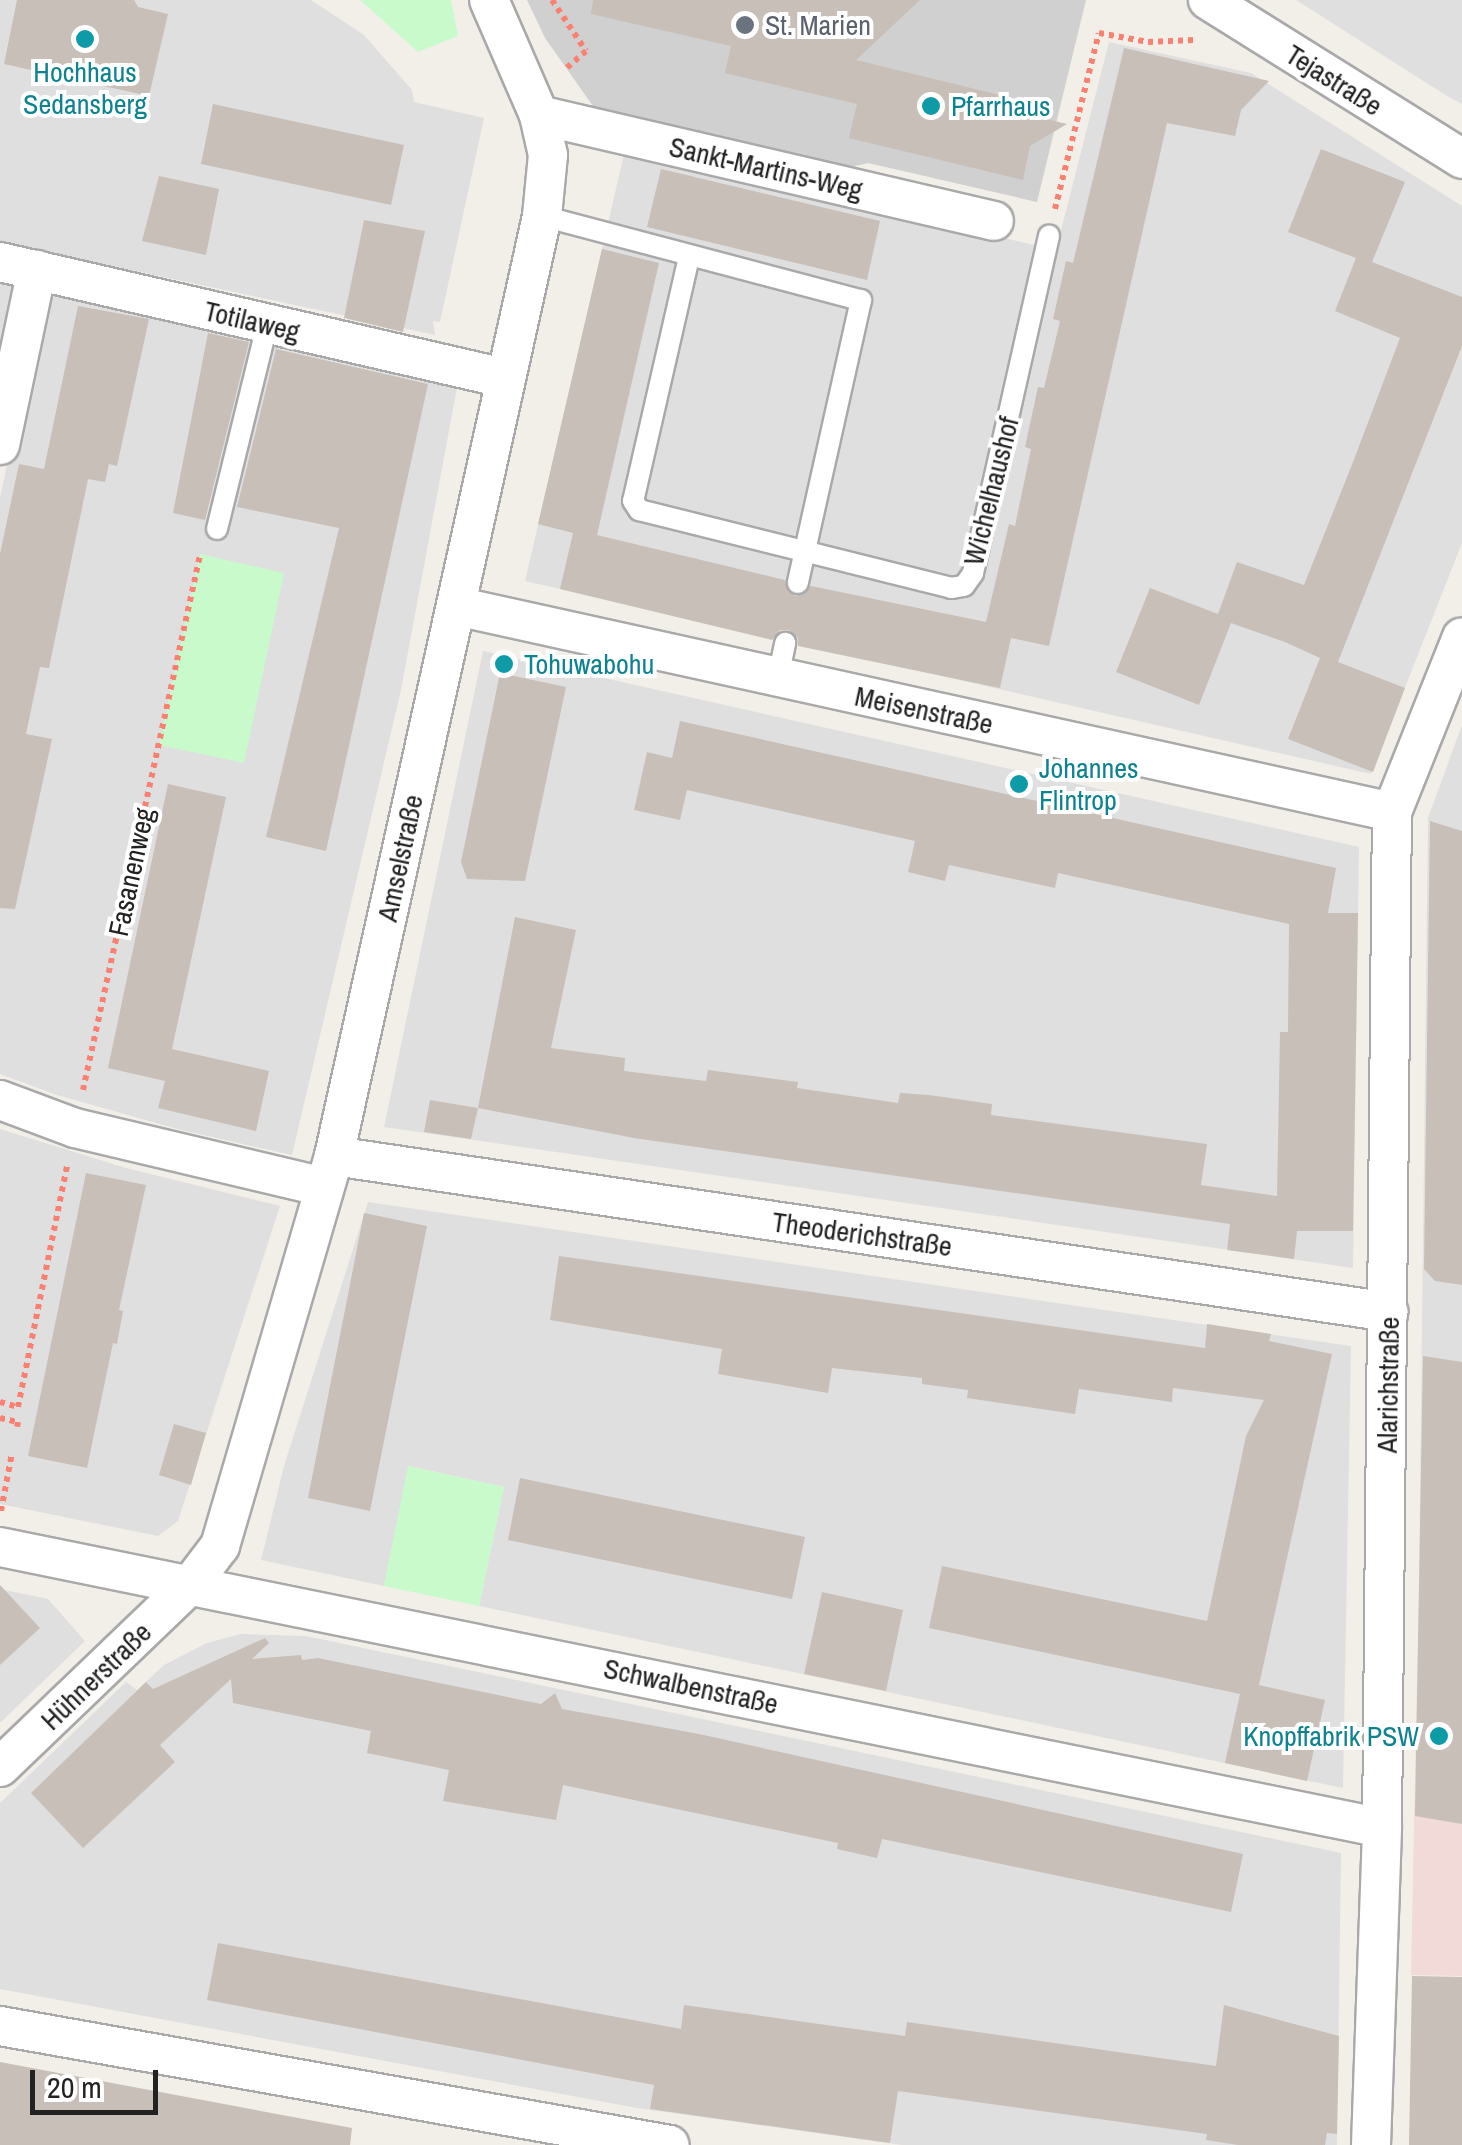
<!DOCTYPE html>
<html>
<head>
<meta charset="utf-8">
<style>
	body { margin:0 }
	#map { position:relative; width:1462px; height:2145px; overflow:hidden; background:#f2efe9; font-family:"Archivo Narrow",sans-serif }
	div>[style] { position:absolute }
	.residential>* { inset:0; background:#e0dfdf }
	.commercial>* { inset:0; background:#f2dad9 }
	.religious>* { inset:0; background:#d0d0d0 }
	.park>* { inset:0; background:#c8facc }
	.building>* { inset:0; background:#c7bfb8 }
	.path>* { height:6px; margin-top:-3px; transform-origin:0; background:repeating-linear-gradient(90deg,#fa8072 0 5px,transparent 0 10px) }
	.roads { filter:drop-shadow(2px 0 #a9a9a9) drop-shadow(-2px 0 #a9a9a9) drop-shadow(0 2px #a9a9a9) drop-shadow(0 -2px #a9a9a9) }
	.lane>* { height:20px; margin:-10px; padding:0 10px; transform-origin:10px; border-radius:10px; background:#fff }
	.street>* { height:38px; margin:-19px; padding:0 19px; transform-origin:19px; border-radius:19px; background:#fff }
	.dots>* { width:28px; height:28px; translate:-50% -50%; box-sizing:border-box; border:5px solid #fff; border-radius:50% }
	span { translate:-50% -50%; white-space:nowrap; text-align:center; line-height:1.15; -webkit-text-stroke:8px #fff; paint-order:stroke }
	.worship-label { font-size:28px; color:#5b616d }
	.left { translate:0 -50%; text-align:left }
	.culture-label { font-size:28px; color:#0d838f }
	.right { translate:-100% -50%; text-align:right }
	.street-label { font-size:28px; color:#222 }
	.scale { position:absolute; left:30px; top:2070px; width:128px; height:45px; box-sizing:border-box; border:5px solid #222; border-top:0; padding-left:12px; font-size:30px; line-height:35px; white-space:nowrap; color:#222; -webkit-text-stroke:8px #fff; paint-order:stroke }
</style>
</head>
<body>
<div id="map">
	<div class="residential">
		<i style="clip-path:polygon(0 0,311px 0,364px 35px,412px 90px,414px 102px,484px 118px,440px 322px,433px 321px,435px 335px,0 242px)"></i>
		<i style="clip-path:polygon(1296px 0,1462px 0,1462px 104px,1447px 96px)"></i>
		<i style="clip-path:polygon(1109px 42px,1251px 73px,1462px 206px,1462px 543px,1371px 774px,525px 581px,625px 150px,1056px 250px)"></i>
		<i style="clip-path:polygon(0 276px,17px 287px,0 370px)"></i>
		<i style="clip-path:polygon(50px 290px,458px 382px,401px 690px,292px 1155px,181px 1130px,57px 1095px,0 1074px,0 498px,42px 300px)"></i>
		<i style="clip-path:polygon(483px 651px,1359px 847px,1353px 1268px,384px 1127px)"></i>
		<i style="clip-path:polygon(1462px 725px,1462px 1591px,1419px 1582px,1428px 818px)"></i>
		<i style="clip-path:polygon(0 1129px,126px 1168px,280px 1206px,178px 1521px,158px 1536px,0 1504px)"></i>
		<i style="clip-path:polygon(368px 1202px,1351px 1346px,1343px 1788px,479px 1606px,504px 1487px,409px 1466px,384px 1586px,261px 1560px,284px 1466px)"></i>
		<i style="clip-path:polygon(0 1589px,48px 1599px,85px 1641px,0 1723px)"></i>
		<i style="clip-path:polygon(241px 1634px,306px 1636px,1341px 1853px,1337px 2145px,902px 2145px,637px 2108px,0 1989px,0 1803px,126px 1682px,137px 1690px,164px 1665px,207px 1643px)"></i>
	</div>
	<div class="commercial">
		<i style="clip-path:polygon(1419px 1582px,1462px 1591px,1462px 1976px,1411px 1975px)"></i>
	</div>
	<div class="religious">
		<i style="clip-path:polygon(527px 0,1086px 0,1037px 202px,868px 163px,833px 171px,600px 116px,545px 38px)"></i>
	</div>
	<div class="park">
		<i style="clip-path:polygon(360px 0,451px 0,458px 36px,418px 52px)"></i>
		<i style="clip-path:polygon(200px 554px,284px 573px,244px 763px,159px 745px)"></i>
		<i style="clip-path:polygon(408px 1466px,504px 1487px,479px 1606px,384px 1586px)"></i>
	</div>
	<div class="building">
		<i style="clip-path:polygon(17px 0,134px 0,138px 7px,168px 14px,149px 96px,4px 64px)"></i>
		<i style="clip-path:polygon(593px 0,920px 0,856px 60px,1008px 97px,1004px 109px,1067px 124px,1030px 146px,1023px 180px,849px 138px,857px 104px,725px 73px,731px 46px,591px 14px)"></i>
		<i style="clip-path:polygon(1124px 48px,1269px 81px,1241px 110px,1235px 136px,1167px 123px,1049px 646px,1011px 638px,1000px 688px,798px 646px,798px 638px,789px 630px,780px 630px,772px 640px,560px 589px,573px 533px,538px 524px,602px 249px,659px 263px,597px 535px,785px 580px,788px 592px,796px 596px,811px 586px,986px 622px,1009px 524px,1015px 526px,1031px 449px,1025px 447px,1038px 387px,1044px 388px,1060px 321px,1053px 319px,1066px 261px,1073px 263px)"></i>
		<i style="clip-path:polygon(213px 104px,404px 145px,391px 205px,201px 164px)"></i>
		<i style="clip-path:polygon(1321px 149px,1405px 182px,1372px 262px,1462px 297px,1462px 346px,1338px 662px,1405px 688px,1373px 772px,1288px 739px,1320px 658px,1285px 642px,1231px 623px,1199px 705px,1116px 672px,1150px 588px,1218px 614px,1237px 562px,1304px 585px,1353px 462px,1400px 338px,1335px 311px,1356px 258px,1288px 232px)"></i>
		<i style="clip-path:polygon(661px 169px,880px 221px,867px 280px,647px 227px)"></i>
		<i style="clip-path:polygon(159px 176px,219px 189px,206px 255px,142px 241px)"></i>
		<i style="clip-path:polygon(364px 220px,425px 231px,403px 332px,344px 318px)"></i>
		<i style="clip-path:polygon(78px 306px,149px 319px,117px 466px,109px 464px,105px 482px,88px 479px,49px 668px,40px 667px,26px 734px,52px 739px,15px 909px,0 908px,0 554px,19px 464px,44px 469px)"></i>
		<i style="clip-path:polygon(208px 333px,249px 342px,205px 520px,173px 513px)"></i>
		<i style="clip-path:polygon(276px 349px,428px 384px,326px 851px,266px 837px,339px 528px,237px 507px)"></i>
		<i style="clip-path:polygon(500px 673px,566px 687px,525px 881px,467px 879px,461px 862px)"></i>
		<i style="clip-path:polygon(680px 721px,1336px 868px,1328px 913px,1358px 913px,1353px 1231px,1297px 1231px,1294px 1259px,1227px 1250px,1230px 1224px,634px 1138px,478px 1108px,471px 1139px,424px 1132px,430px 1100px,478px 1108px,515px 917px,576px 930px,551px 1048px,625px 1058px,624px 1071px,706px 1081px,708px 1070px,798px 1082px,797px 1088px,898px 1103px,900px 1093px,929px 1095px,992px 1104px,991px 1115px,1207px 1144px,1201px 1185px,1277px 1196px,1280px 1032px,1288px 1032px,1289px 924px,1058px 873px,1055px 888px,949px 865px,945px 881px,908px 872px,915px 841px,687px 790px,680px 820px,634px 810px,647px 752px,672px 758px)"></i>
		<i style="clip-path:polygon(168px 784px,226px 797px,172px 1049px,269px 1071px,256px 1131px,158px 1108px,165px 1081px,108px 1068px)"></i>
		<i style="clip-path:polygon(1430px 821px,1462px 831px,1462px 1285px,1435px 1281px,1424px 1269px)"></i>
		<i style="clip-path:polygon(86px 1173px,146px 1185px,119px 1310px,123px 1311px,117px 1344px,113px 1343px,87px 1468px,28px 1456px)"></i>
		<i style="clip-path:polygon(364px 1213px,427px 1226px,370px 1511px,308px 1498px)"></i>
		<i style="clip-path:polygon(559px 1256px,1205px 1348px,1207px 1324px,1271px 1334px,1269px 1341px,1332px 1354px,1259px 1685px,1325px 1700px,1307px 1781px,1225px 1763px,1240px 1694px,929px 1628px,942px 1566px,1207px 1621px,1246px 1436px,1264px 1400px,1173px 1388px,1172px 1402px,1079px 1389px,1075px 1414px,967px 1398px,968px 1390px,922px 1384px,922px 1378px,832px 1368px,828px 1393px,718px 1374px,722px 1349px,550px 1320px)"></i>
		<i style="clip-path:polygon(1423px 1356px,1462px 1362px,1462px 1824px,1415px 1816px)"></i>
		<i style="clip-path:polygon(174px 1424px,206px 1433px,191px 1485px,159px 1475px)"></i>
		<i style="clip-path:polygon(520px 1478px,805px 1537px,792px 1599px,508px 1540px)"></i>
		<i style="clip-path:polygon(0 1585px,40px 1628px,0 1665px)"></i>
		<i style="clip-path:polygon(822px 1592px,903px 1610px,886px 1691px,804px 1674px)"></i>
		<i style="clip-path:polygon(265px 1638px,269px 1643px,252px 1659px,301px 1655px,302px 1660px,318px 1658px,541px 1704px,555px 1693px,562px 1709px,699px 1734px,1243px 1854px,1231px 1912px,882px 1839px,877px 1858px,837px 1849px,838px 1843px,563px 1785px,556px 1820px,443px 1801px,449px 1770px,367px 1753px,371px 1731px,233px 1703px,231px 1679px,160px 1745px,175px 1762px,83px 1848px,31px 1793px,146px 1682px,153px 1689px)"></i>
		<i style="clip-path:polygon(218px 1943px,681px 2029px,684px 2005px,905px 2036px,907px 2022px,1216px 2066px,1224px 2005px,1339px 2036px,1337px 2134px,1327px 2133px,1325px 2145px,1238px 2145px,1206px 2140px,1207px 2134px,898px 2091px,890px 2143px,650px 2109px,654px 2085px,207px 2000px)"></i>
		<i style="clip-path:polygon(1412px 1976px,1462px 1977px,1462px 2145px,1409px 2145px)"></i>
		<i style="clip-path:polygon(0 2062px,352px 2128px,350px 2145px,0 2145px)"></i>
	</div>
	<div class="path">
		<i style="left:552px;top:0;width:61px;rotate:56.3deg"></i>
		<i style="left:586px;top:51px;width:30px;rotate:139deg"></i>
		<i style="left:1055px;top:209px;width:181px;rotate:-76deg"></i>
		<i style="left:1099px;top:33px;width:50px;rotate:10.4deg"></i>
		<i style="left:1148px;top:42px;width:46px;rotate:-2.5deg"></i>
		<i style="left:83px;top:1090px;width:548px;rotate:-77.66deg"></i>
		<i style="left:0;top:1402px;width:19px;rotate:16deg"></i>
		<i style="left:18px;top:1407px;width:246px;rotate:-78.5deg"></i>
		<i style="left:0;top:1418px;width:18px;rotate:13deg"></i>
		<i style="left:18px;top:1422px;width:5px;rotate:101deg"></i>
		<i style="left:1px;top:1511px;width:59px;rotate:-79.3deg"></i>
	</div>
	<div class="roads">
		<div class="lane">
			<i style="left:542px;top:216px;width:330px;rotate:14.8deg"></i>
			<i style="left:861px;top:300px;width:290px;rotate:102.6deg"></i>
			<i style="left:689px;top:257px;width:250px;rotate:102.9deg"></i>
			<i style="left:633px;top:501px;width:11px;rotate:56deg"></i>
			<i style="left:639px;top:510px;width:322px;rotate:14deg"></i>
			<i style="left:951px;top:588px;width:13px;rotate:-9deg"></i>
			<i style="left:964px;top:586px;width:16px;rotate:-55deg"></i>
			<i style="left:973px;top:573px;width:346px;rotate:-77.3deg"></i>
			<i style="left:217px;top:529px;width:209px;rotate:-76.2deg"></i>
			<i style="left:778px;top:677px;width:35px;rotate:-78deg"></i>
		</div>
		<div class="street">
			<i style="left:1208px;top:0;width:300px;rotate:32deg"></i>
			<i style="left:539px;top:115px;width:467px;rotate:13.1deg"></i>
			<i style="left:0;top:262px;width:517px;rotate:12.96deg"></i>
			<i style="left:0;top:445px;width:179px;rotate:-78.1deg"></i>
			<i style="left:456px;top:606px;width:958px;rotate:12.41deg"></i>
			<i style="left:0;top:1100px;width:80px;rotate:20.5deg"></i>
			<i style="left:75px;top:1128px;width:256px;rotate:13.3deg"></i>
			<i style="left:334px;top:1156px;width:1066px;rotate:8.41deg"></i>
			<i style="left:0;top:1547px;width:1410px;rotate:11.49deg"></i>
			<i style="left:0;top:1767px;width:265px;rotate:-43.8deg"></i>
			<i style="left:191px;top:1584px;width:48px;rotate:-52.7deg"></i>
			<i style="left:220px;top:1546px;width:406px;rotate:-73.7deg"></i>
			<i style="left:334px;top:1156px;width:963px;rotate:-77.52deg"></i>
			<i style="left:542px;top:216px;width:61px;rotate:-84.4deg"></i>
			<i style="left:548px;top:155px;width:41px;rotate:-102.7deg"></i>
			<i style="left:539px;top:115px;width:125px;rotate:-113.5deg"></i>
			<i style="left:0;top:2026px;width:680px;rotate:10.07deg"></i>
			<i style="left:1371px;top:2145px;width:317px;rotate:-88deg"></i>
			<i style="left:1382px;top:1828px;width:1016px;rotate:-89.44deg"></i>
			<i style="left:1392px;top:812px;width:188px;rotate:-68.2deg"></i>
		</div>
	</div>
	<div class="dots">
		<i style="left:745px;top:25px;background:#6b7280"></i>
		<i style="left:85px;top:39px;background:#0f9aa8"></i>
		<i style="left:931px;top:106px;background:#0f9aa8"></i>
		<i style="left:504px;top:664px;background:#0f9aa8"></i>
		<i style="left:1019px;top:784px;background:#0f9aa8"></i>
		<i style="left:1439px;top:1736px;background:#0f9aa8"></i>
	</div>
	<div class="worship-label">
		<span class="left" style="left:765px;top:25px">St. Marien</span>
	</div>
	<div class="culture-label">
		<span style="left:85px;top:88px">Hochhaus<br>Sedansberg</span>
		<span class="left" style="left:951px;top:106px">Pfarrhaus</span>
		<span class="left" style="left:524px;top:664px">Tohuwabohu</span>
		<span class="left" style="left:1039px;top:784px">Johannes<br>Flintrop</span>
		<span class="right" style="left:1419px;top:1736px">Knopffabrik PSW</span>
	</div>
	<div class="street-label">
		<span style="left:1334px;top:80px;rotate:32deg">Tejastraße</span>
		<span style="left:766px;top:168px;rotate:13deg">Sankt-Martins-Weg</span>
		<span style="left:252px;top:321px;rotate:13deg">Totilaweg</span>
		<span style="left:991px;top:491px;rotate:-76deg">Wichelhaushof</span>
		<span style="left:924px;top:710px;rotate:12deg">Meisenstraße</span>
		<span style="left:400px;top:858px;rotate:-78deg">Amselstraße</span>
		<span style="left:131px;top:872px;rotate:-78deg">Fasanenweg</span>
		<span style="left:862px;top:1234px;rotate:8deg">Theoderichstraße</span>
		<span style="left:1388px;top:1385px;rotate:-89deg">Alarichstraße</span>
		<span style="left:96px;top:1676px;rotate:-44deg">Hühnerstraße</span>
		<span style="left:691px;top:1686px;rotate:12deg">Schwalbenstraße</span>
	</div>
	<div class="scale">20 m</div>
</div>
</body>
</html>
